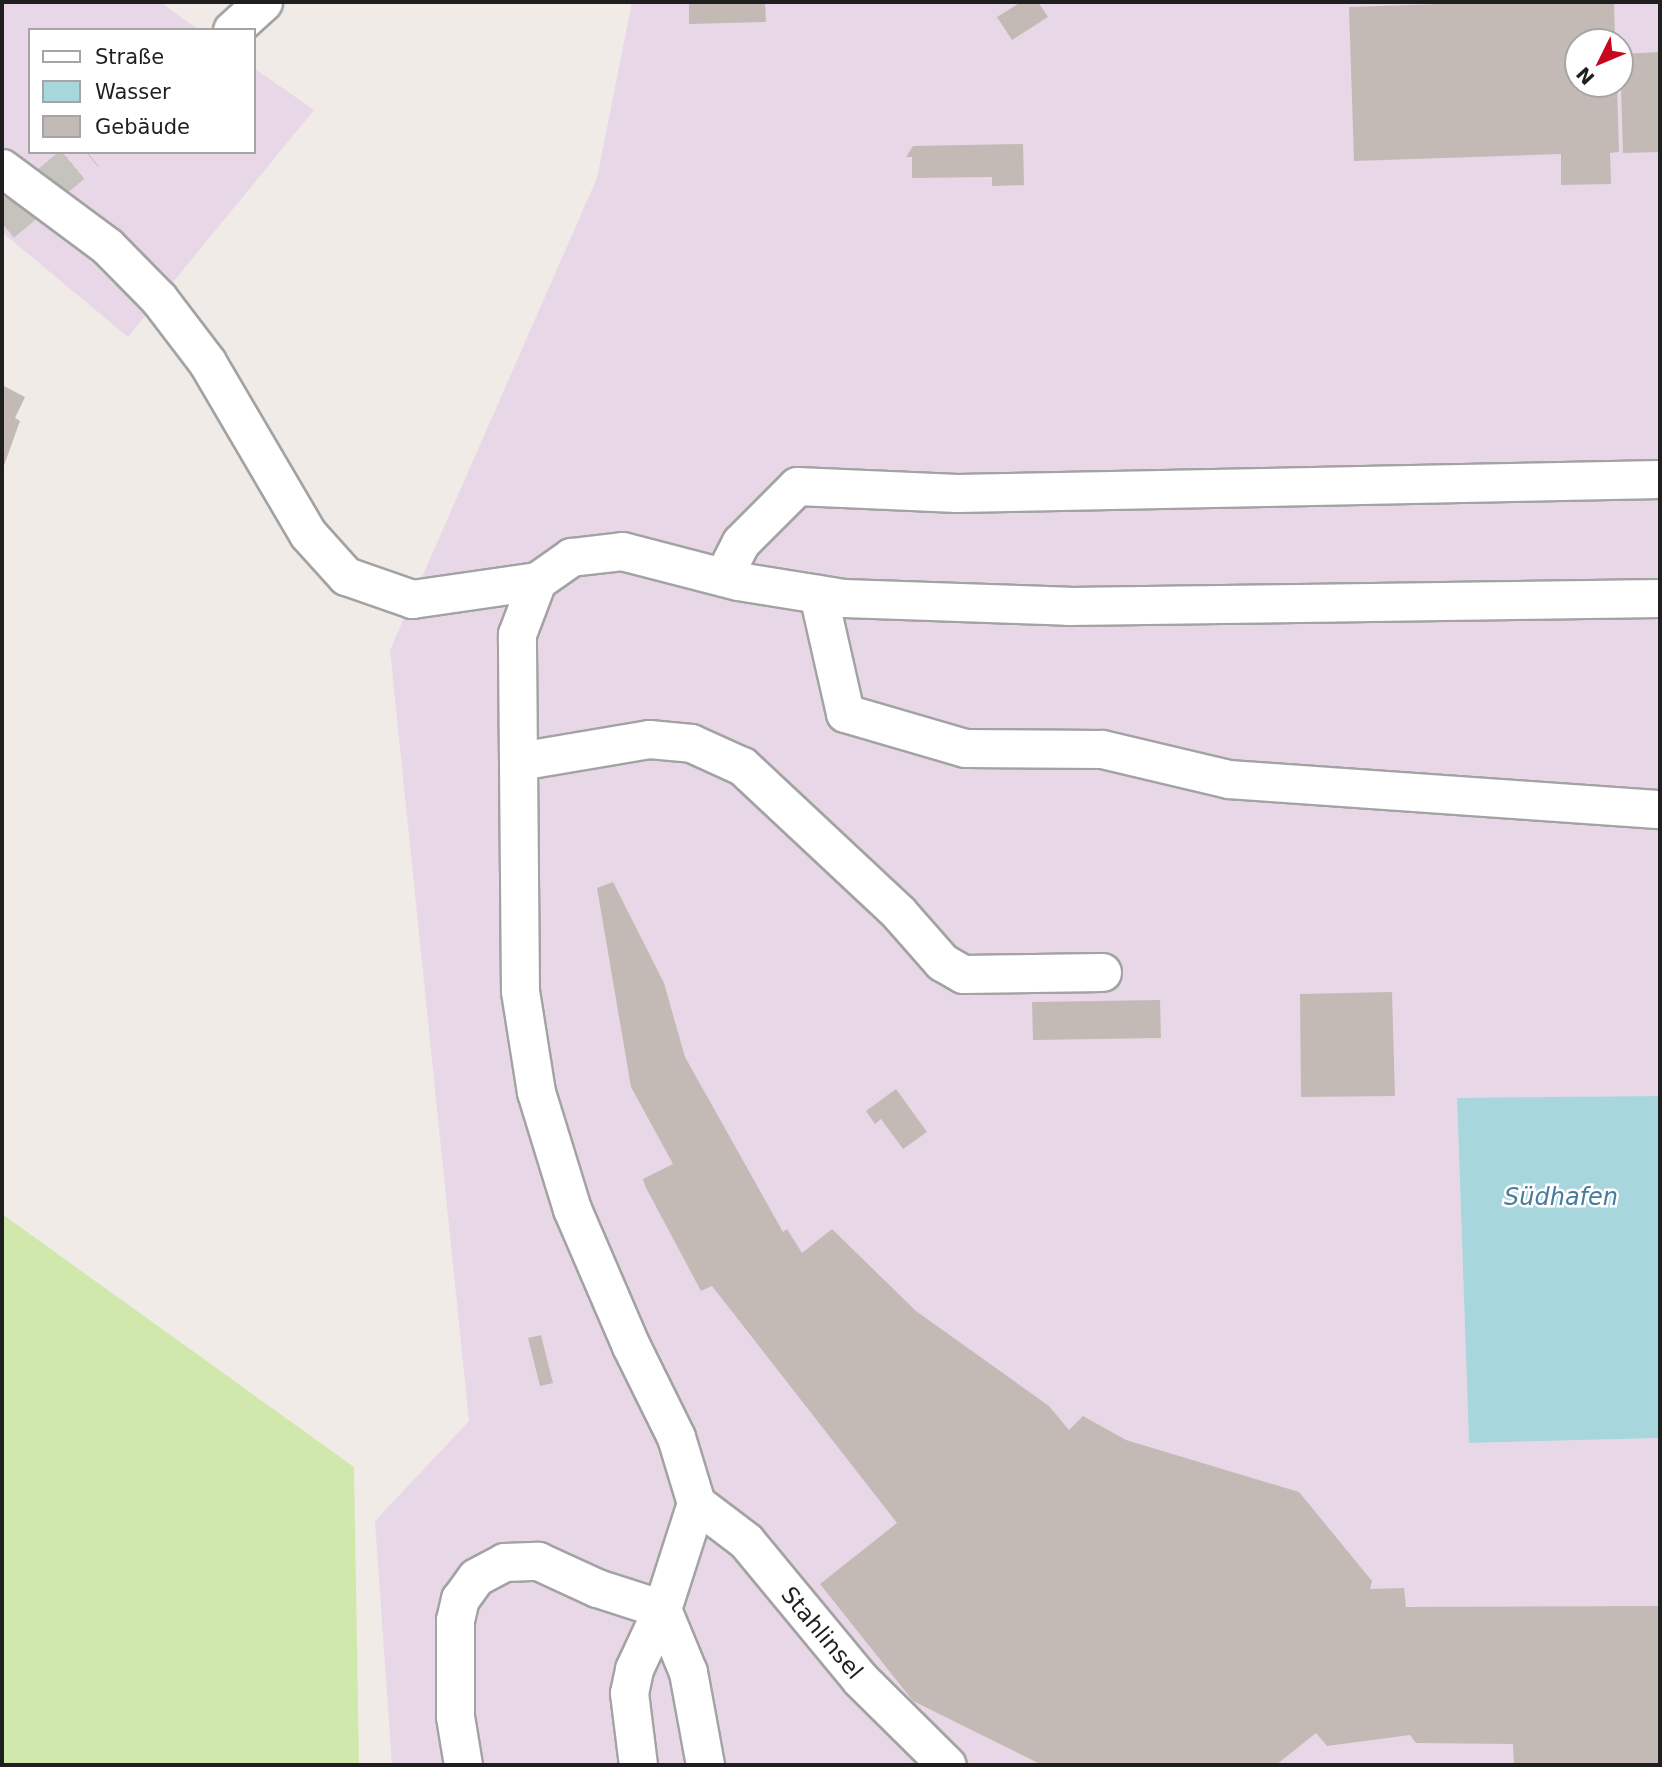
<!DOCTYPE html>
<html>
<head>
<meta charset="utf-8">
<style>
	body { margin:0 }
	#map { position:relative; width:1662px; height:1767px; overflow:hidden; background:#f0ebe6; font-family:"DejaVu Sans",sans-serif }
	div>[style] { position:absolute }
	.industrial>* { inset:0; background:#e8d8e7 }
	.grass>* { inset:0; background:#d1e8ad }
	.water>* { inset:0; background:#a7d6dc }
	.building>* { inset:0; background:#c4bab5 }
	.minor-tunnel>* { height:37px; margin-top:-18.5px; transform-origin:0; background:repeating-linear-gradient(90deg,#c6c2be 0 37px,transparent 0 55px) }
	.roads { filter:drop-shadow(2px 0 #a3a3a3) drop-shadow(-2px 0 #a3a3a3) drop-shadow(0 2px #a3a3a3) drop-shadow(0 -2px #a3a3a3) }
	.minor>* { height:37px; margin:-18.5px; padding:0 18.5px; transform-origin:18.5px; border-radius:18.5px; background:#fff }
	span { translate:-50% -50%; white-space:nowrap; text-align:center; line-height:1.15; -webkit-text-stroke:5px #fff; paint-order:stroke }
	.street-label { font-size:23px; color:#1f1f1f }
	.water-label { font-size:24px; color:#487c9c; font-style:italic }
	.frame { position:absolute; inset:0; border:4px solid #1f1f1f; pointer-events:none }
	.legend { position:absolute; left:28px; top:28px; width:228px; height:126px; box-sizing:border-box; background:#fff; border:2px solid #a5a5a5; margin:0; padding:9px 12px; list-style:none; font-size:21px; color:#1f1f1f }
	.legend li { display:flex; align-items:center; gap:14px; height:35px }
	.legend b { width:35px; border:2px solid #a5a5a5 }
	.north { position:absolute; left:1564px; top:28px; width:70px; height:70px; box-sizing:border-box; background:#fff; border:2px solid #a5a5a5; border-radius:50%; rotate:227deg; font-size:19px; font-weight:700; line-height:28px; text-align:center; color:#1f1f1f }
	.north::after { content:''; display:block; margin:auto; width:24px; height:32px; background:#c8061d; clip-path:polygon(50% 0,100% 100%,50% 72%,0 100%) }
</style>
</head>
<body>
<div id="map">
	<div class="industrial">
		<i style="clip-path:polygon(2px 2px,160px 2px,199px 30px,30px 30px,30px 152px,254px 152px,254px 68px,314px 110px,128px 337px,2px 232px)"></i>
		<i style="clip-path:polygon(evenodd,632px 2px,1660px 2px,1660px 1096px,1457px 1099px,1469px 1443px,1660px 1438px,1660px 1765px,392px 1765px,375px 1521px,469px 1421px,390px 650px,597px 178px,632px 2px,1578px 42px,1620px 42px,1620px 84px,1578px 84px,1578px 42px)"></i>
	</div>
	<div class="grass">
		<i style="clip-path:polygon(2px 1214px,354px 1467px,359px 1765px,2px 1765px)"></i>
	</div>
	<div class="water">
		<i style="clip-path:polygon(1660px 1096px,1660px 1438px,1469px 1443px,1457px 1098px)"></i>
	</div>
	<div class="building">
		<i style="clip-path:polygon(689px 2px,765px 2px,766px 22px,689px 24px)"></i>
		<i style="clip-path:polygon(1021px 2px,1038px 2px,1048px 17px,1012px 40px,997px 17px)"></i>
		<i style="clip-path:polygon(1498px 2px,1614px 2px,1615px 42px,1578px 42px,1578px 84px,1617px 84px,1619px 152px,1610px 153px,1611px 184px,1561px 185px,1561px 154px,1354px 161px,1349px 7px)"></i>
		<i style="clip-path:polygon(1660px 52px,1660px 152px,1623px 153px,1620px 54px)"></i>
		<i style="clip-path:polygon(1023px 144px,1024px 185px,992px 186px,992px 177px,912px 178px,912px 157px,906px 157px,913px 146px)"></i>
		<i style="clip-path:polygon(2px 385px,25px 397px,15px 418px,20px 421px,2px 471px)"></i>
		<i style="clip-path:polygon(613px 882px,664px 983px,685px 1057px,783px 1232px,787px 1229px,802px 1253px,832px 1229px,916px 1311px,1049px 1406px,1069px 1430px,1083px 1416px,1126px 1440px,1299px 1492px,1372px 1581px,1370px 1589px,1404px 1588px,1406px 1607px,1660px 1606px,1660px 1765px,1514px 1765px,1513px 1744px,1416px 1743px,1410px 1735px,1327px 1746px,1316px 1733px,1276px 1765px,1042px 1765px,913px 1701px,820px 1584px,897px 1523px,712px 1286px,701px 1291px,645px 1186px,643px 1179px,673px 1164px,631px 1087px,597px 888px)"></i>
		<i style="clip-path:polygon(1392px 992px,1395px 1096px,1301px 1097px,1300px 994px)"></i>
		<i style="clip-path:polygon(1160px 1000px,1161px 1038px,1033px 1040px,1032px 1002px)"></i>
		<i style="clip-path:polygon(896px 1089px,927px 1132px,903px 1149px,881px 1119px,875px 1124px,866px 1111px)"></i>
		<i style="clip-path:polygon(541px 1335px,553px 1383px,540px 1386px,528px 1338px)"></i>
	</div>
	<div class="minor-tunnel">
		<i style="left:2px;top:223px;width:111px;rotate:-39.9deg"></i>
	</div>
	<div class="roads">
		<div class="minor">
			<i style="left:232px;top:30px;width:42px;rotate:-42.1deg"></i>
			<i style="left:2px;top:168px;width:131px;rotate:36.6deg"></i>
			<i style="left:107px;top:246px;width:74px;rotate:45.5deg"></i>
			<i style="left:159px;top:299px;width:79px;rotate:52.7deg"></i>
			<i style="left:207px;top:362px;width:199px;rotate:59.6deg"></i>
			<i style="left:308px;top:534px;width:57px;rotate:47.9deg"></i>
			<i style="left:346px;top:576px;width:70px;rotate:19.2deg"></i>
			<i style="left:412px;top:599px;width:126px;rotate:-8.2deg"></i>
			<i style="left:723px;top:577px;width:39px;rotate:-63deg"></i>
			<i style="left:741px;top:542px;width:79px;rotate:-45deg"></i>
			<i style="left:797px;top:486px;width:160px;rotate:2.5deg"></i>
			<i style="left:957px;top:493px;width:703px;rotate:-1.14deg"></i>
			<i style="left:818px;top:594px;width:122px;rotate:77.2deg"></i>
			<i style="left:845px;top:713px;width:125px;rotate:16.3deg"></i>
			<i style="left:965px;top:748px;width:137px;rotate:0.4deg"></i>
			<i style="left:1102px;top:749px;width:130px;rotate:13.3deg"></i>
			<i style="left:1229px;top:779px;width:432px;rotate:4deg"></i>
			<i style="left:519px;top:761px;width:132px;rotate:-9.6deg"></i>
			<i style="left:649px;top:739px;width:42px;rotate:5.4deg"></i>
			<i style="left:691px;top:743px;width:56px;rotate:24.3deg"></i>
			<i style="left:742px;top:766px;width:214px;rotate:43.1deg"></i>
			<i style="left:898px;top:912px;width:67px;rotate:48.7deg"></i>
			<i style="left:942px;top:962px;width:24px;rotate:30deg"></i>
			<i style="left:963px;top:974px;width:139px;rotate:-0.8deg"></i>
			<i style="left:696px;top:1503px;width:69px;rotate:-106.9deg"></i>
			<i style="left:676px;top:1437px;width:102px;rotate:-116.3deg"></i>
			<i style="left:631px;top:1346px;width:149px;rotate:-113.3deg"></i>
			<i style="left:572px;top:1209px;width:122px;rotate:-107.1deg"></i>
			<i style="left:536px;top:1092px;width:102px;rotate:-99deg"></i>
			<i style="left:520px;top:991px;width:357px;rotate:-90.5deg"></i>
			<i style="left:517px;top:634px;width:57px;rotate:-69.3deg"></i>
			<i style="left:537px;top:581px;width:42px;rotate:-35.2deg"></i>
			<i style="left:571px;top:557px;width:51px;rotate:-6.7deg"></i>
			<i style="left:622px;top:551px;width:120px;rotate:14.5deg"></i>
			<i style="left:738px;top:581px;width:107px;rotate:9.1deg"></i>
			<i style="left:844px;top:598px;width:224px;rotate:2deg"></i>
			<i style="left:1068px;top:606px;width:592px;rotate:-0.77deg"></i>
			<i style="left:696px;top:1503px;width:63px;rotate:37.2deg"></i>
			<i style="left:746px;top:1541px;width:179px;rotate:50.4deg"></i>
			<i style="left:860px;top:1679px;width:122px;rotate:44.7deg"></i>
			<i style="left:662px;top:1609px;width:68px;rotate:67.6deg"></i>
			<i style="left:688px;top:1672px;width:95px;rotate:79.6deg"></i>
			<i style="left:463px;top:1765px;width:50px;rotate:-99.3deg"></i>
			<i style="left:455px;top:1716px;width:96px;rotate:-90deg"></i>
			<i style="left:455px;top:1620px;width:22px;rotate:-77deg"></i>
			<i style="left:460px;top:1599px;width:27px;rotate:-54deg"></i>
			<i style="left:476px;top:1577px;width:32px;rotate:-28deg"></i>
			<i style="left:504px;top:1562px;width:34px;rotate:-2deg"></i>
			<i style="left:538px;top:1561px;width:65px;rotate:24.6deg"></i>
			<i style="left:597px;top:1588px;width:68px;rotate:17.9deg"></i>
			<i style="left:638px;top:1765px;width:73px;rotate:-97.1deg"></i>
			<i style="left:629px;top:1693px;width:25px;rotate:-78deg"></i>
			<i style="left:634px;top:1669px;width:66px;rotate:-65deg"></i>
			<i style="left:662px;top:1609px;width:111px;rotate:-72.2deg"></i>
		</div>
	</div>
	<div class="street-label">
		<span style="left:822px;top:1633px;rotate:50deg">Stahlinsel</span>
	</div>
	<div class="water-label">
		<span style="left:1561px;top:1198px">Südhafen</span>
	</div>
	<div class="frame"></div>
	<ul class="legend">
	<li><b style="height:9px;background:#fff"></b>Straße</li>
	<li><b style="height:19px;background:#a7d6dc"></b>Wasser</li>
	<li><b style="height:19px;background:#c4bab5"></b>Gebäude</li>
	</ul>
	<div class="north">N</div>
</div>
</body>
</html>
